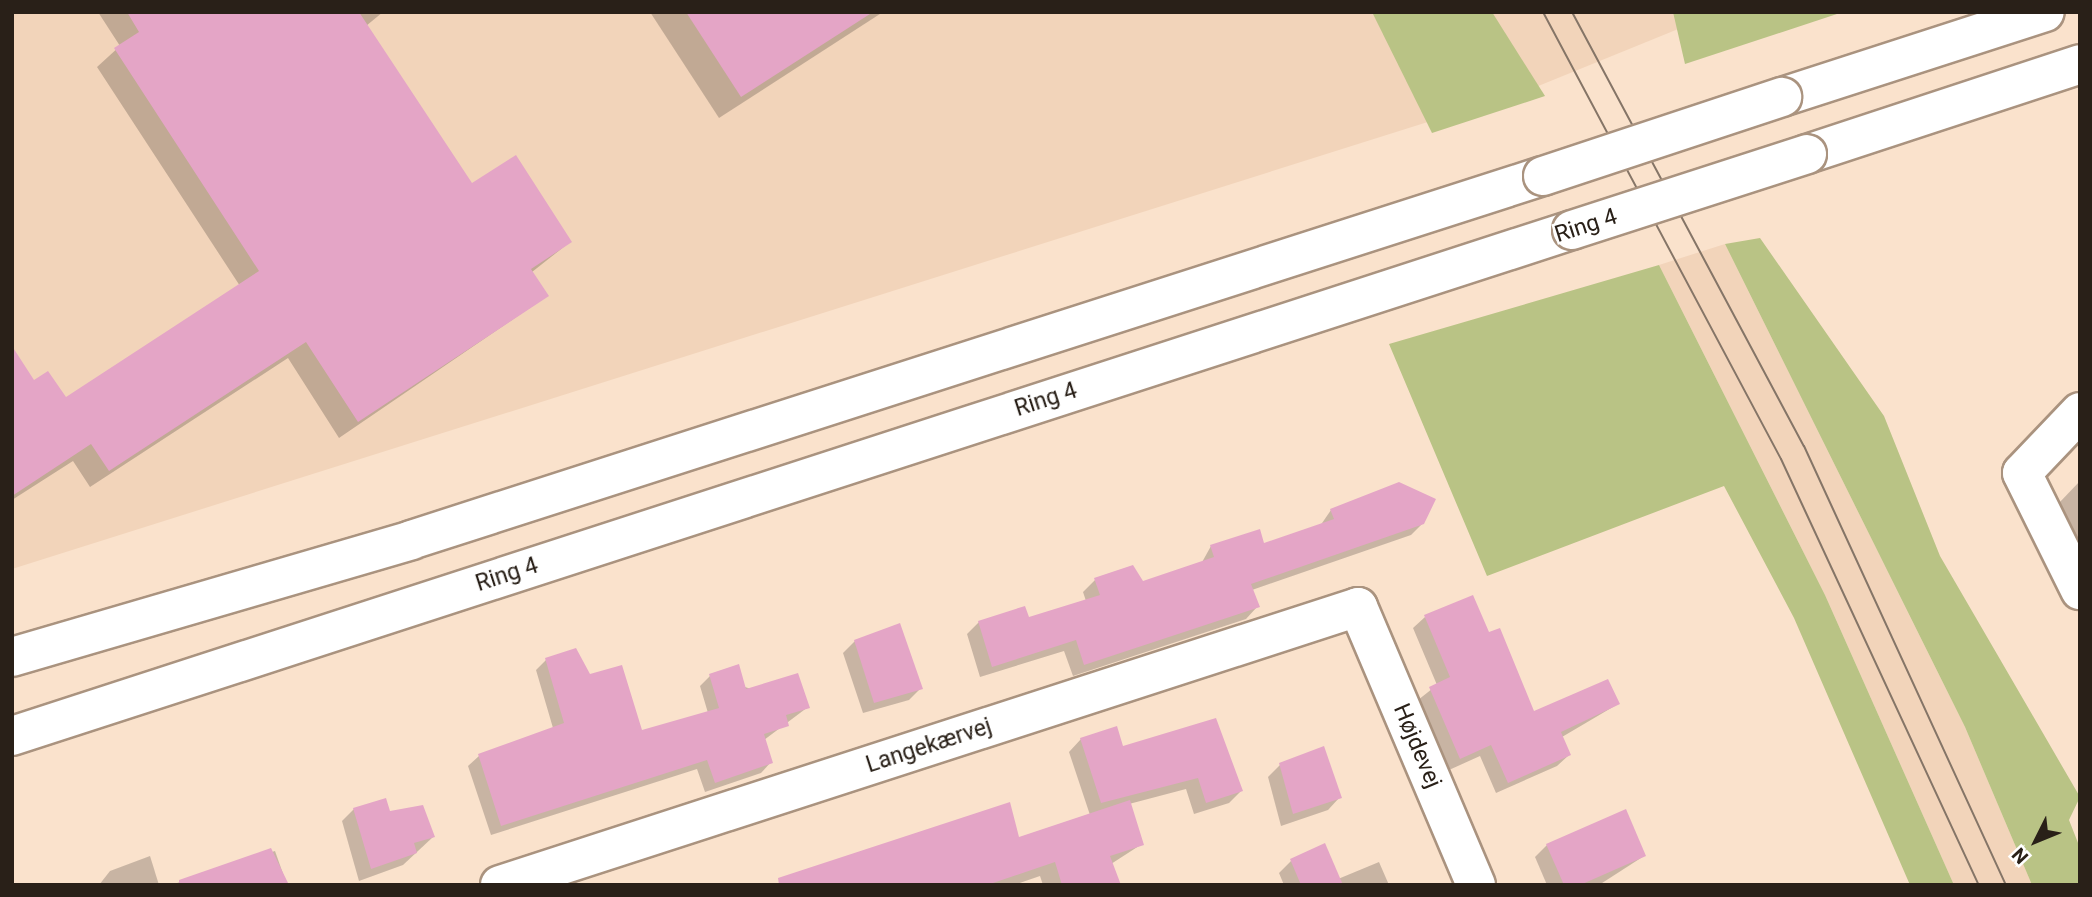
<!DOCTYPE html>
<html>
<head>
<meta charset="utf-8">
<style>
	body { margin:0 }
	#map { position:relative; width:2092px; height:897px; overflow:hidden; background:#fae2cc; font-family:Roboto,sans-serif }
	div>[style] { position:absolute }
	.built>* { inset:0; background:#f2d4ba }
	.green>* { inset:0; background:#b9c385 }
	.shadow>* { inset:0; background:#0003 }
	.building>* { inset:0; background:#e4a5c6 }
	.roads { filter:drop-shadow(2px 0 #aa937f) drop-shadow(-2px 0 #aa937f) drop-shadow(0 2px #aa937f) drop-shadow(0 -2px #aa937f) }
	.minor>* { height:38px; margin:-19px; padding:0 19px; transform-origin:19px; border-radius:19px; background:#fff }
	.primary>* { height:38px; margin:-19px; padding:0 19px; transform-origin:19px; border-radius:19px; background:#fff }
	.tram>* { height:2px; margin:-1px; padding:0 1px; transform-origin:1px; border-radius:1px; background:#857567 }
	.bridges { filter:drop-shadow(2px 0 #aa937f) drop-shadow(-2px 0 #aa937f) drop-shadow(0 2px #aa937f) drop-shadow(0 -2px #aa937f) }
	.primary-bridge>* { height:38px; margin:-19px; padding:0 19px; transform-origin:19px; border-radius:19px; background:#fff }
	span { translate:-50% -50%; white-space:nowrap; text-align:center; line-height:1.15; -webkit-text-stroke:5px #fff; paint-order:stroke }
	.street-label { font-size:23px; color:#292018 }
	.frame { position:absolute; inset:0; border:14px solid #292018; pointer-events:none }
	.north { position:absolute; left:2001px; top:806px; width:70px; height:70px; -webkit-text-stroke:5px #fff; paint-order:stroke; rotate:227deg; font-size:19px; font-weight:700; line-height:28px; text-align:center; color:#292018 }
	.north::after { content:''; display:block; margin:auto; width:24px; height:32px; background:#292018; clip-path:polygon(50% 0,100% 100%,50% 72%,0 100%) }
</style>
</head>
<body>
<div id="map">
	<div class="built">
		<i style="clip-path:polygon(12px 12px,1720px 12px,1526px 91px,12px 569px)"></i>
		<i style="clip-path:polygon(1725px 244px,1965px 727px,2032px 885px,1954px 885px,1825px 595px,1659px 265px)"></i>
	</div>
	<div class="green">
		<i style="clip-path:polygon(1372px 12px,1492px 12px,1545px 96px,1432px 133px)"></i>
		<i style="clip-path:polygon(1673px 12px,1843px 12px,1685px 64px)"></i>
		<i style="clip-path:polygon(1760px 238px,1884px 416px,1940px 556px,2080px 797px,2069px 820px,2080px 848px,2080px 885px,2032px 885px,1965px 727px,1725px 244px)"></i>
		<i style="clip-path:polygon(1659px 265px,1825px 595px,1954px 885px,1910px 885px,1794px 618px,1724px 486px,1487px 576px,1389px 344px)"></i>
	</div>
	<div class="shadow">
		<i style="clip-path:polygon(98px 12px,383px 12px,366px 26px,472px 186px,570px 242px,532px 272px,547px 296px,339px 438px,288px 358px,90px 487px,73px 461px,12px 500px,12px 396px,66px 399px,240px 286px,97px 67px,120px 46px)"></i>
		<i style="clip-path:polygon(650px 12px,883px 12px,719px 118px)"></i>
		<i style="clip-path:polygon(2080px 481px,2080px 570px,2037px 526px)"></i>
		<i style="clip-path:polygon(1331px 510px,1423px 523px,1411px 535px,1252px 590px,1257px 607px,1246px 619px,1073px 676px,1064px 651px,980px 677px,967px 634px,979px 622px,1028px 619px,1086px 601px,1083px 592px,1095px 580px,1142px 583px,1201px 564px,1211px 546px,1263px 545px,1320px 526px)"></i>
		<i style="clip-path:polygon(1425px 617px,1488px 635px,1533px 714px,1618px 704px,1562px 737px,1569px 755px,1557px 766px,1496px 793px,1480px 756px,1449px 770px,1418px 700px,1437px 685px,1413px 628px)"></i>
		<i style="clip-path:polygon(855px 641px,921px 688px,909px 700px,863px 713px,843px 653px)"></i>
		<i style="clip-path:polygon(546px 660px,589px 676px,640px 733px,708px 713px,700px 686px,710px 676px,808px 707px,764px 740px,771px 762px,761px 773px,705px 792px,697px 769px,491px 835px,468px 766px,479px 756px,553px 728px,536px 670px)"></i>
		<i style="clip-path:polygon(1081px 739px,1241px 791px,1229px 803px,1194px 814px,1186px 789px,1129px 804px,1142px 844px,1111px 864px,1119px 885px,1043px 885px,1040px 876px,1014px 885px,806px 885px,1018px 839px,1090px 815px,1069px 752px)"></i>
		<i style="clip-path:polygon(1280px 765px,1340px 797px,1328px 810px,1281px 826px,1268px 777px)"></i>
		<i style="clip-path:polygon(354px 809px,389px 813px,433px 837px,403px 865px,359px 881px,342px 821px)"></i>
		<i style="clip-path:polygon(1547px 845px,1644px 856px,1599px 885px,1547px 885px,1535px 857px)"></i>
		<i style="clip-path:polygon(275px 851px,287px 885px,171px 885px)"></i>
		<i style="clip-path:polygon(150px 856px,159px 885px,99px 885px,110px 871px)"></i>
		<i style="clip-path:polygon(1291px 861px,1338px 879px,1379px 862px,1389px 885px,1284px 885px,1279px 873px)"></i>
	</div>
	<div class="building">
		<i style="clip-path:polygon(127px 12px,359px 12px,472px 183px,516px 155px,572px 242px,531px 269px,549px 296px,358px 422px,306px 342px,109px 471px,91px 444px,12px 496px,12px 346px,34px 380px,48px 371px,66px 397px,259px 271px,114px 48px,139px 32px)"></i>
		<i style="clip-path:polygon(686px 12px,873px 12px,741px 97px)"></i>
		<i style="clip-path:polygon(1399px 482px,1436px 499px,1424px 524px,1251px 584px,1260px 607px,1084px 665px,1076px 640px,992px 667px,978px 621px,1025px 606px,1029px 617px,1100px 595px,1094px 578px,1133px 565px,1143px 581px,1214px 557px,1210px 545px,1260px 529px,1264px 543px,1334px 519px,1330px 509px)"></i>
		<i style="clip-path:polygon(1473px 595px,1489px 632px,1500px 628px,1534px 711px,1608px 679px,1620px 704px,1561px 732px,1571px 755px,1508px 783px,1491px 745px,1460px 759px,1429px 687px,1450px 677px,1424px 615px)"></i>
		<i style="clip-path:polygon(900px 623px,923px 689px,874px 703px,854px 640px)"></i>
		<i style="clip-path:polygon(576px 648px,590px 674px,622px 665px,642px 730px,719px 708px,709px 674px,739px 664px,746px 689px,798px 673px,810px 708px,786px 715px,789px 726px,764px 734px,773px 763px,715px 783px,707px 760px,501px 826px,478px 754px,564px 723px,545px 658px)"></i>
		<i style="clip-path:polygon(1216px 718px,1243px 791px,1206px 803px,1198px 778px,1101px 803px,1080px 738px,1117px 726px,1123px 746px)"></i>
		<i style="clip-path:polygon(1324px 746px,1342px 798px,1293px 814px,1279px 763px)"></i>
		<i style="clip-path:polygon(386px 798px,390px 811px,423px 805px,435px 837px,414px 843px,417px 853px,371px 869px,353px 808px)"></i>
		<i style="clip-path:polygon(1130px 800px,1144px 845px,1110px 856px,1121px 885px,1062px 885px,1055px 862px,987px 885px,779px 885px,778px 878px,1010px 802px,1019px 837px)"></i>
		<i style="clip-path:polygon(1626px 809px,1646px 856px,1580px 885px,1564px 885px,1546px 844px)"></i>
		<i style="clip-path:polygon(1325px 843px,1343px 885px,1301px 885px,1290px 859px)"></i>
		<i style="clip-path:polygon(271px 848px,289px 885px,179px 885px,179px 880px)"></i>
	</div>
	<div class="roads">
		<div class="minor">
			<i style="left:2080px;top:412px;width:84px;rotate:133.6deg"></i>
			<i style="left:2022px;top:473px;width:131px;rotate:63.6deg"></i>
			<i style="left:500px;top:885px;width:902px;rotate:-17.95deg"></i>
			<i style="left:1358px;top:607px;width:302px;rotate:67deg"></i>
		</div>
		<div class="primary">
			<i style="left:1782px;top:97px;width:276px;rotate:-17.9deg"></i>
			<i style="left:1807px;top:154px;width:287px;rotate:-18.2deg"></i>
			<i style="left:12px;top:657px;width:416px;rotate:-16.3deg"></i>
			<i style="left:411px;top:540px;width:1189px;rotate:-17.83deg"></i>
			<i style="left:12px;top:736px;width:1640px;rotate:-17.97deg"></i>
		</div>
	</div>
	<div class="tram">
		<i style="left:1543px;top:12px;width:506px;rotate:61.97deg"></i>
		<i style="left:1781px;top:459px;width:470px;rotate:65.1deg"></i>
		<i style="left:1572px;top:12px;width:492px;rotate:61.9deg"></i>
		<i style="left:1804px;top:446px;width:483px;rotate:65.3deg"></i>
	</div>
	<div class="bridges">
		<div class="primary-bridge">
			<i style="left:1543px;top:176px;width:252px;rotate:-18.3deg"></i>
			<i style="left:1572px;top:230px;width:247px;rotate:-17.9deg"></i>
		</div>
	</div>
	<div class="street-label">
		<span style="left:1586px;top:226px;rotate:-18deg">Ring 4</span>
		<span style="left:1046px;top:400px;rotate:-18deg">Ring 4</span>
		<span style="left:507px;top:575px;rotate:-18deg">Ring 4</span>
		<span style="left:929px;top:746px;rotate:-18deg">Langekærvej</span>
		<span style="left:1417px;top:746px;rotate:67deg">Højdevej</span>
	</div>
	<div class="frame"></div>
	<div class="north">N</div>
</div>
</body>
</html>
